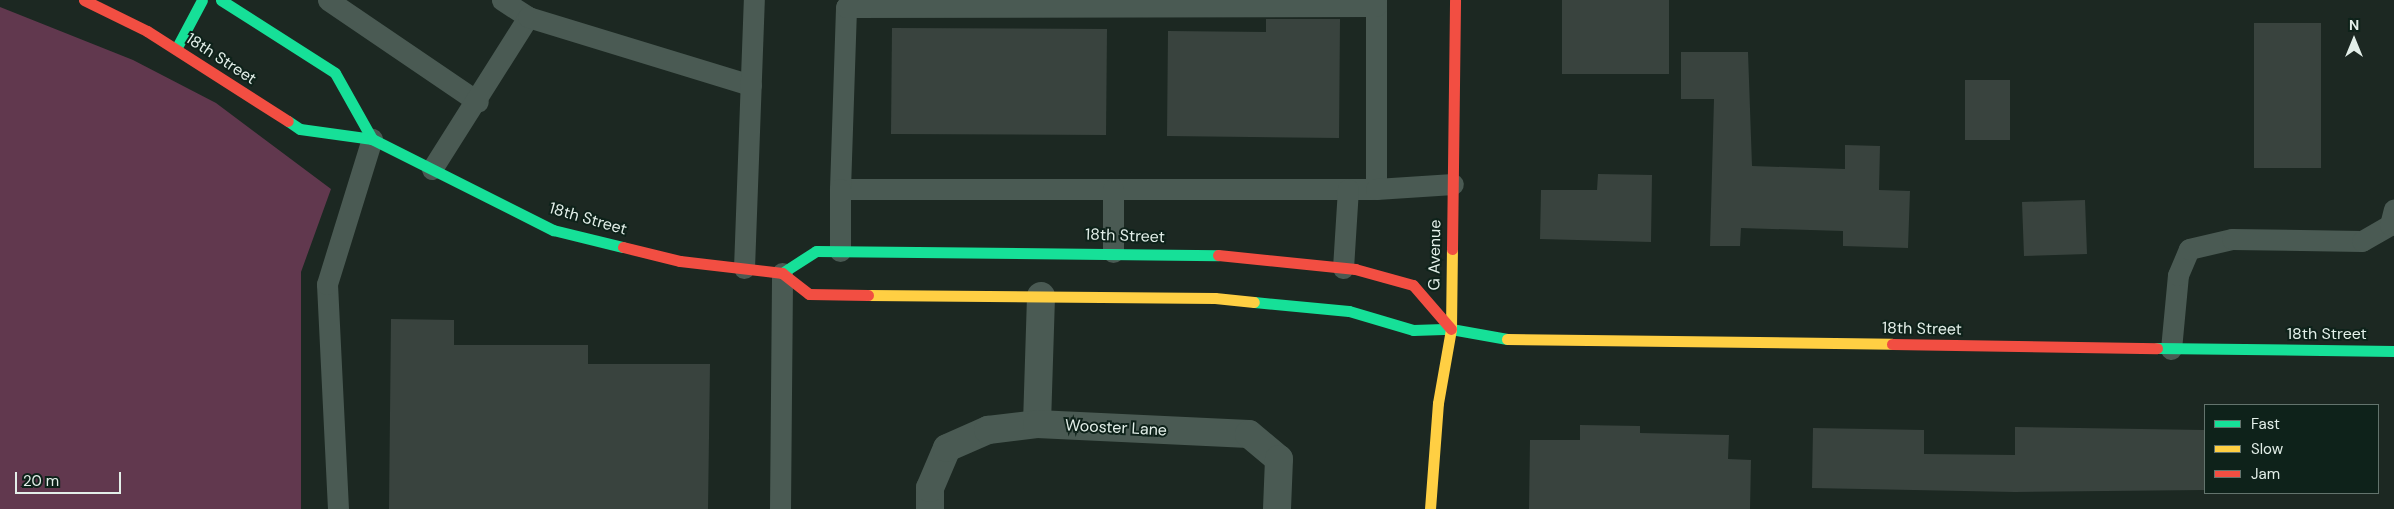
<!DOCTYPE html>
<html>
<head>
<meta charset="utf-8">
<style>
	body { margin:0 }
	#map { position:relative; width:2394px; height:509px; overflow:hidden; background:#1c2822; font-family:"DM Sans",sans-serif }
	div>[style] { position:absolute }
	.green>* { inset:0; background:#61384e }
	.building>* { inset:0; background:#39433e }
	.lane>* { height:21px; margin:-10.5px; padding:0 10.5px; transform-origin:10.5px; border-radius:10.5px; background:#4a5a53 }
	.street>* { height:28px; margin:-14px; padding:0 14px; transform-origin:14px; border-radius:14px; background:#4a5a53 }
	.fast>* { height:11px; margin:-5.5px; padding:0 5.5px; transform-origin:5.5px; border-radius:5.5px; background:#16e098 }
	.slow>* { height:11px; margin:-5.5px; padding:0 5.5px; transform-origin:5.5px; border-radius:5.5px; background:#ffcf43 }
	.jam>* { height:11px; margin:-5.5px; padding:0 5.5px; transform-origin:5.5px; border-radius:5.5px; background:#f24e42 }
	span { translate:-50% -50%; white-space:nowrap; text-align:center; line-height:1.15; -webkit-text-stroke:4px #0e221a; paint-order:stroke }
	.street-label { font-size:16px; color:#e3efe9 }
	.legend { position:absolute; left:2204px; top:404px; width:175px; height:90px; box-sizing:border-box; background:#0e221a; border:1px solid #63746d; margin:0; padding:6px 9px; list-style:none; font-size:15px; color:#e3efe9 }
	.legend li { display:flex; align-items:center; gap:10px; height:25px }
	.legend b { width:25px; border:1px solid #63746d }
	.north { position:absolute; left:2329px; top:15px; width:50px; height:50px; -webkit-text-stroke:4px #0e221a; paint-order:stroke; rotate:0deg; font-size:14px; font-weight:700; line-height:20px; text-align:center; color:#e3efe9 }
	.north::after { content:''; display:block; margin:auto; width:18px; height:22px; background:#e3efe9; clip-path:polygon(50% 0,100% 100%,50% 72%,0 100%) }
	.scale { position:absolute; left:15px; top:472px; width:106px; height:22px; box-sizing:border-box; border:2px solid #e3efe9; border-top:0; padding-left:6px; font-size:15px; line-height:18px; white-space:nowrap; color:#e3efe9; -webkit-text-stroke:4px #0e221a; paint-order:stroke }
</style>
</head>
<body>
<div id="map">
	<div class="green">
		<i style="clip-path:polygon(0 7px,133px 60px,216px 103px,331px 189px,301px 272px,301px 509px,0 509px)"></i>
	</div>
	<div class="building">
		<i style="clip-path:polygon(1562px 0,1669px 0,1669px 74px,1562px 74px)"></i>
		<i style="clip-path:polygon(1266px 19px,1340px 19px,1339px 138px,1167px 136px,1168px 31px,1266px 32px)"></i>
		<i style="clip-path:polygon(2254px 23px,2321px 23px,2321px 168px,2254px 168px)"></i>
		<i style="clip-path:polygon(892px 28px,1107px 29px,1106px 135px,891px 134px)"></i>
		<i style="clip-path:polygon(1681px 52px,1748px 52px,1752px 166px,1845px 169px,1845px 145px,1880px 146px,1879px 190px,1910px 191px,1908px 248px,1843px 246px,1843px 231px,1741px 228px,1740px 246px,1710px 246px,1714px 99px,1681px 99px)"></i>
		<i style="clip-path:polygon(1965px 80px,2010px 80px,2010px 140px,1965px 140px)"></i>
		<i style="clip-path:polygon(1598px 174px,1652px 175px,1651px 242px,1540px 239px,1541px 190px,1597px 190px)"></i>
		<i style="clip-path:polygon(2085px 200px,2087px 254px,2024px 256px,2022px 202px)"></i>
		<i style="clip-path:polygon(391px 319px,454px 320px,454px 345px,588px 345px,588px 364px,710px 364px,708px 509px,389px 509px)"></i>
		<i style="clip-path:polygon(1580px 425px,1640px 426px,1640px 433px,1729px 435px,1728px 459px,1751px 460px,1750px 509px,1529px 509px,1530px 440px,1580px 440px)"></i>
		<i style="clip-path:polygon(2015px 427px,2204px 430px,2204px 490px,2015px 492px,1812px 488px,1813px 428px,1924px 430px,1924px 454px,2015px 455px)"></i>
	</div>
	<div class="lane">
		<i style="left:328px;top:0;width:181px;rotate:34.2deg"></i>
		<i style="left:502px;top:0;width:31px;rotate:33deg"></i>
		<i style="left:1376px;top:0;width:189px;rotate:90deg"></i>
		<i style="left:1376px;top:189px;width:536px;rotate:180deg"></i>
		<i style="left:840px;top:189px;width:182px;rotate:-88.1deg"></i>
		<i style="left:846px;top:7px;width:530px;rotate:-0.11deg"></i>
		<i style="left:432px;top:169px;width:180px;rotate:-57.7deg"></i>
		<i style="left:528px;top:17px;width:233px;rotate:17deg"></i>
		<i style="left:1376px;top:189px;width:77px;rotate:-3.7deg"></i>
		<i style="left:840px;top:251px;width:62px;rotate:-90deg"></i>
		<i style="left:1113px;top:252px;width:63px;rotate:-90deg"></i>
		<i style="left:744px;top:268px;width:268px;rotate:-87.9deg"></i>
		<i style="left:1343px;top:268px;width:79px;rotate:-86.4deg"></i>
		<i style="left:2171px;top:349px;width:74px;rotate:-84.6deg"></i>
		<i style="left:2178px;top:275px;width:28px;rotate:-67deg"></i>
		<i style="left:2189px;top:249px;width:44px;rotate:-13.1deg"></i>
		<i style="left:2232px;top:239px;width:130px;rotate:0.9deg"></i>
		<i style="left:2362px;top:241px;width:32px;rotate:-30deg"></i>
		<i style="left:2390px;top:225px;width:16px;rotate:-76deg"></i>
		<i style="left:338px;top:509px;width:225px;rotate:-92.8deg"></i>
		<i style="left:327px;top:284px;width:152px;rotate:-72.8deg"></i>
		<i style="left:780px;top:509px;width:236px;rotate:-89.5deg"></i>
	</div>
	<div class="street">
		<i style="left:1037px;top:424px;width:128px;rotate:-88.2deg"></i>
		<i style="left:930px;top:509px;width:21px;rotate:-90deg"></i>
		<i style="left:930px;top:488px;width:43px;rotate:-67deg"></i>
		<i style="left:947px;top:448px;width:45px;rotate:-23.7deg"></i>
		<i style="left:988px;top:430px;width:49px;rotate:-7deg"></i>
		<i style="left:1037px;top:424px;width:212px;rotate:2.7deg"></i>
		<i style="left:1249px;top:434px;width:39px;rotate:40deg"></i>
		<i style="left:1279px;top:459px;width:50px;rotate:92.3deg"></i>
	</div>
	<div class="fast">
		<i style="left:221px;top:0;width:135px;rotate:32.6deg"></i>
		<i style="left:335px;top:73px;width:76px;rotate:60.7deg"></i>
		<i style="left:176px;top:49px;width:55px;rotate:-62deg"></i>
		<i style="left:288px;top:121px;width:14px;rotate:34deg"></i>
		<i style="left:300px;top:129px;width:73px;rotate:7.9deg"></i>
		<i style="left:372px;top:139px;width:203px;rotate:26.7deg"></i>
		<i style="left:553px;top:230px;width:72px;rotate:13.7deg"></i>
		<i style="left:782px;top:273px;width:40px;rotate:-32.9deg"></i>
		<i style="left:816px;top:251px;width:402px;rotate:0.6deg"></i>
		<i style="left:1254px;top:302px;width:95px;rotate:5.4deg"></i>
		<i style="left:1349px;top:311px;width:67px;rotate:16.5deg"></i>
		<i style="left:1413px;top:330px;width:38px;rotate:-2deg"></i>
		<i style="left:1451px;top:329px;width:57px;rotate:10.1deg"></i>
		<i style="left:2157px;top:348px;width:237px;rotate:0.7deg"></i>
	</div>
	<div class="slow">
		<i style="left:868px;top:295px;width:347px;rotate:0.5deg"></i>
		<i style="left:1215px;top:298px;width:39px;rotate:6deg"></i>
		<i style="left:1507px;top:339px;width:385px;rotate:0.7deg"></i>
		<i style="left:1430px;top:509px;width:106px;rotate:-85.7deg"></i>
		<i style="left:1438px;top:403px;width:75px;rotate:-80deg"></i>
		<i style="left:1451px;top:329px;width:80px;rotate:-89.3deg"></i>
	</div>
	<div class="jam">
		<i style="left:84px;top:0;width:70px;rotate:26.2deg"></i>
		<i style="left:147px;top:31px;width:167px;rotate:32.6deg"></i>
		<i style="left:623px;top:247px;width:59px;rotate:13.8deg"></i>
		<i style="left:680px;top:261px;width:103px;rotate:6.7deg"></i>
		<i style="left:782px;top:273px;width:34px;rotate:38deg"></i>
		<i style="left:809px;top:294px;width:59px;rotate:1deg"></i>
		<i style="left:1452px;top:249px;width:249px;rotate:-89.3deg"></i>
		<i style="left:1218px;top:255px;width:138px;rotate:5.8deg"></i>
		<i style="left:1355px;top:269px;width:60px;rotate:15.4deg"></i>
		<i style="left:1413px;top:285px;width:58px;rotate:49.2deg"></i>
		<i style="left:1892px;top:344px;width:265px;rotate:0.9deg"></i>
	</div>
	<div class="street-label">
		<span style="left:221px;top:59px;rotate:33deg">18th Street</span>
		<span style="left:588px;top:219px;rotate:16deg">18th Street</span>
		<span style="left:1125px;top:236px;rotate:2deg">18th Street</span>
		<span style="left:1435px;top:255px;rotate:-89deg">G Avenue</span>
		<span style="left:1922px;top:329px;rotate:1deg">18th Street</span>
		<span style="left:2327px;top:334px">18th Street</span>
		<span style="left:1116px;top:428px;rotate:3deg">Wooster Lane</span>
	</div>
	<ul class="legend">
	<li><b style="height:6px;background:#16e098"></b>Fast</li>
	<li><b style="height:6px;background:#ffcf43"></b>Slow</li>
	<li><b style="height:6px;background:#f24e42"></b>Jam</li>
	</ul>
	<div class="north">N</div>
	<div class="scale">20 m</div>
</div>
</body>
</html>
